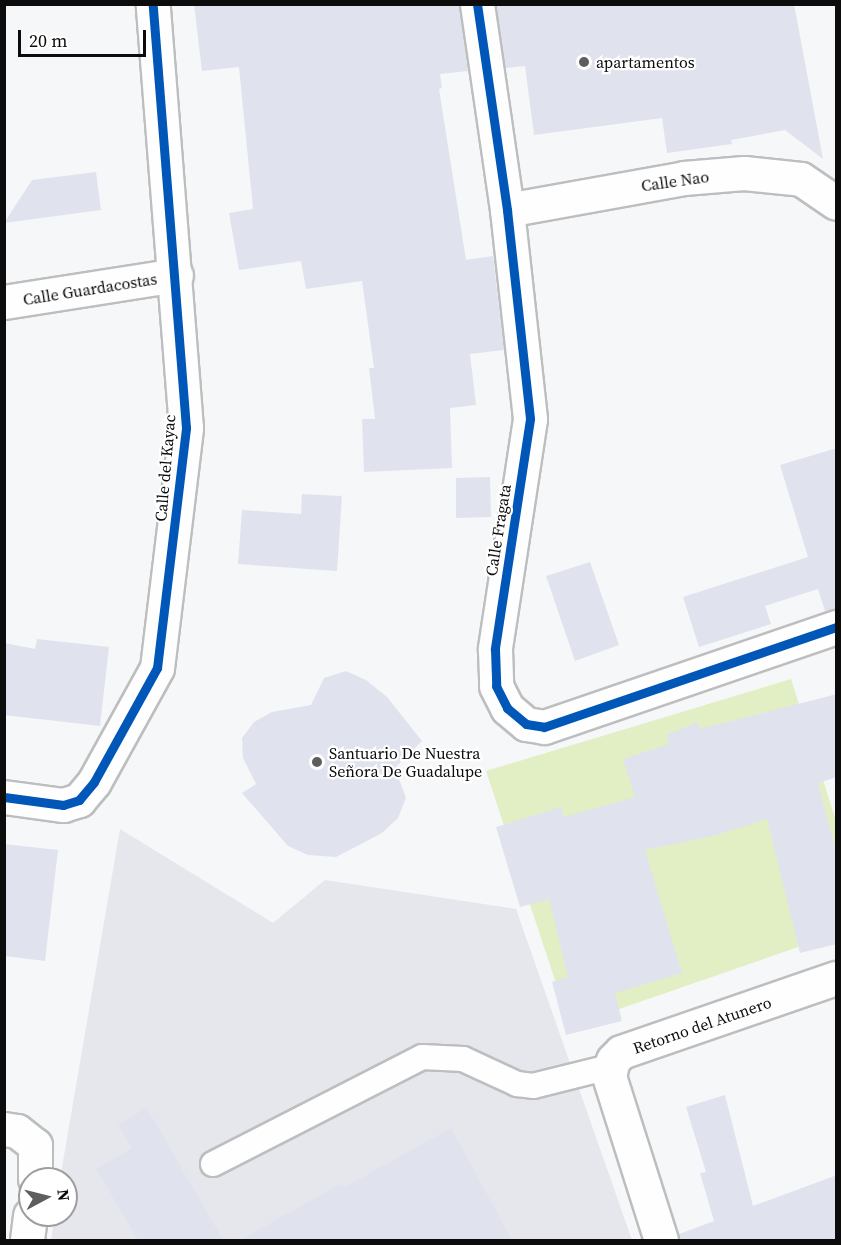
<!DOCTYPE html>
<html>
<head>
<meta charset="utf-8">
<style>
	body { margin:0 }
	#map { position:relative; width:841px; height:1245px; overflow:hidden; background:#f6f7f9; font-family:"Source Serif 4",serif }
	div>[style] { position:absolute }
	.built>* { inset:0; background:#e5e7ed }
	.green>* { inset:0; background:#e2efc4 }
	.building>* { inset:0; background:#e0e3ee }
	.roads { filter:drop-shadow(2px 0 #bdbebf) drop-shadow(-2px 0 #bdbebf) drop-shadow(0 2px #bdbebf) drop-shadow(0 -2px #bdbebf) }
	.service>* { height:24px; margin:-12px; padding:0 12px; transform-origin:12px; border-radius:12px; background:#fefefe }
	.minor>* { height:33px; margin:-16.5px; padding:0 16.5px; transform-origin:16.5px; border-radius:16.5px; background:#fefefe }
	.cycleway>* { height:9px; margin:-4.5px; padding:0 4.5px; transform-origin:4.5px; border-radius:4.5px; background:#0057b8 }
	.dots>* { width:16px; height:16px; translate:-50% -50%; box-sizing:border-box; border:3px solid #fff; border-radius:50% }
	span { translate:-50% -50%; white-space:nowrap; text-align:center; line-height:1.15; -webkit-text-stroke:4.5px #fff; paint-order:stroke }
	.poi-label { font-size:16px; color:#0c0c0d }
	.left { translate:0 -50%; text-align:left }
	.street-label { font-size:16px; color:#0c0c0d }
	.frame { position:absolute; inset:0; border:6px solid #0c0c0d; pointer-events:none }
	.north { position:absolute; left:18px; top:1167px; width:60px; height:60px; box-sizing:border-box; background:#fff; border:2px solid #9e9e9e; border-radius:50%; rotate:83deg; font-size:16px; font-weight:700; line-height:24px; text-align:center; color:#0c0c0d }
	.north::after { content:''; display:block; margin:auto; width:21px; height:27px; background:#5e5e60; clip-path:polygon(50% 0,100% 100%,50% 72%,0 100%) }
	.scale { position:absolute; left:18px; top:30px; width:128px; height:27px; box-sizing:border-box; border:3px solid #0c0c0d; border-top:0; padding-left:8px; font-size:18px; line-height:21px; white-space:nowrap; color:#0c0c0d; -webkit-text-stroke:4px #fff; paint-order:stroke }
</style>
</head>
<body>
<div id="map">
	<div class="built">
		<i style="clip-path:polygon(120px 829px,273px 923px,325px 880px,516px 909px,632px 1240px,51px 1240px,55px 1215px,66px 1215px,66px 1179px,60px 1179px)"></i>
	</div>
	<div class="green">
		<i style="clip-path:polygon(791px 679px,836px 821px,836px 934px,570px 1026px,486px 771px)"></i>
	</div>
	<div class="building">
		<i style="clip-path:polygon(194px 4px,459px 4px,468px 71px,440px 74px,442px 88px,439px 89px,466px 260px,493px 256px,504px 350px,470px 354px,476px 405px,450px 408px,452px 468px,364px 472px,362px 419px,375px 419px,369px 368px,374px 368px,362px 281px,306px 289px,301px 261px,239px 270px,229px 213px,253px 209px,239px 67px,202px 71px)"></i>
		<i style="clip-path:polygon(496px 4px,794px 4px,823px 159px,785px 130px,731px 140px,732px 144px,667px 153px,662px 118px,534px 135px,525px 66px,505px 68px)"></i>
		<i style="clip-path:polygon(96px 172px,101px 210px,4px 223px,32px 180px)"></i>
		<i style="clip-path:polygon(837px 448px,837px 609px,825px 611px,818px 589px,765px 606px,771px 624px,699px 647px,683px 597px,808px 557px,780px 465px)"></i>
		<i style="clip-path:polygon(490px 477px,491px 517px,456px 518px,456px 478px)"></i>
		<i style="clip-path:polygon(302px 494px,342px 496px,337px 571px,238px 564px,242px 510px,301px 514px)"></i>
		<i style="clip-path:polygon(590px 562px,619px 645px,575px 661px,546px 576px)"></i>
		<i style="clip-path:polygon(37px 639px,109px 647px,100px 726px,4px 715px,4px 643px,35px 649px)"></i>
		<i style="clip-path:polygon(346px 671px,366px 680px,387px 697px,422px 741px,395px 768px,406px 798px,398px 818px,382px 833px,336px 857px,308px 855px,288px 846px,242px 793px,256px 784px,243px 758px,242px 738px,254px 722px,272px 712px,311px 705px,324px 678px)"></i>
		<i style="clip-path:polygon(837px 694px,837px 777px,818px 783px,837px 856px,837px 944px,800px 953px,767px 819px,713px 836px,645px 850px,682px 973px,615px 993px,622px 1021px,566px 1035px,552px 982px,568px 977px,549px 899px,520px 907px,496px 827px,561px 807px,564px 817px,635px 797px,623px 759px,669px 744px,666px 735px,698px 722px,700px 729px)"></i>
		<i style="clip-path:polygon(4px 844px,58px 850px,45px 961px,4px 956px)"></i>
		<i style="clip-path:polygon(725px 1095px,753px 1206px,837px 1175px,837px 1240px,679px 1240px,679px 1234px,714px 1221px,700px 1173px,706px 1172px,686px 1107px)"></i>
		<i style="clip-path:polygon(147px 1108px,223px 1240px,138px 1240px,96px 1169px,132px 1148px,118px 1124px)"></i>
		<i style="clip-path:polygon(451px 1128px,512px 1240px,240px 1240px,342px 1183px,345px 1187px)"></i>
	</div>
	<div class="roads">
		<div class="service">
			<i style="left:213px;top:1164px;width:235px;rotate:-27.1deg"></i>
			<i style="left:422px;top:1057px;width:41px;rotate:2.8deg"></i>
			<i style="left:463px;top:1059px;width:60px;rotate:24.8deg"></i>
			<i style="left:517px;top:1084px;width:16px;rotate:7deg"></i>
			<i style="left:533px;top:1086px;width:78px;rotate:-14deg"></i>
		</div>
		<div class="minor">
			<i style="left:477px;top:4px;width:208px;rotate:81.7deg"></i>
			<i style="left:507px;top:210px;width:210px;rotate:83.7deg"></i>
			<i style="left:530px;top:419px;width:233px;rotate:98.7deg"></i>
			<i style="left:495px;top:649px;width:37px;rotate:88deg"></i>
			<i style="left:496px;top:686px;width:25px;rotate:63deg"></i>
			<i style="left:507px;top:708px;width:25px;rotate:40deg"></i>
			<i style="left:526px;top:724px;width:18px;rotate:9deg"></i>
			<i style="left:544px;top:727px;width:309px;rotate:-18.9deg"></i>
			<i style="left:507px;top:210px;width:180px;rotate:-10.2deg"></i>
			<i style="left:684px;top:178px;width:60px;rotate:-4.8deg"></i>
			<i style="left:744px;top:173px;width:57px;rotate:6deg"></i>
			<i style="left:801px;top:179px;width:42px;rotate:34.4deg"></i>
			<i style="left:4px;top:302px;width:174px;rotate:-8.9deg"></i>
			<i style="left:4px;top:797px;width:60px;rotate:7.7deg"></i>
			<i style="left:63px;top:805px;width:17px;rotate:-17deg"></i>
			<i style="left:79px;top:800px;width:23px;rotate:-50deg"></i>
			<i style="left:94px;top:782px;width:130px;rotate:-61.1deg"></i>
			<i style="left:157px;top:668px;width:242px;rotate:-83.1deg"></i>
			<i style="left:186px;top:428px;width:425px;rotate:-94.5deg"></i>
			<i style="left:4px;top:1129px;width:13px;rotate:9deg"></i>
			<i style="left:17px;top:1131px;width:23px;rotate:38deg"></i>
			<i style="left:35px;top:1145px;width:34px;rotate:90deg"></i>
			<i style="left:27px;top:1240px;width:25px;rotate:-83deg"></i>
			<i style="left:661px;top:1240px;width:172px;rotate:-107.6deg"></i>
			<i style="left:609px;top:1076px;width:16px;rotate:-76deg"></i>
			<i style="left:613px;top:1060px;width:11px;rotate:-45deg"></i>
			<i style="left:621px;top:1052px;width:227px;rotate:-19deg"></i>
		</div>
	</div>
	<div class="cycleway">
		<i style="left:477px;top:4px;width:208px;rotate:81.7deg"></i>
		<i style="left:507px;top:210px;width:210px;rotate:83.7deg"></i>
		<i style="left:530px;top:419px;width:233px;rotate:98.7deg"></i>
		<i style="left:495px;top:649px;width:37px;rotate:88deg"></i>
		<i style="left:496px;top:686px;width:25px;rotate:63deg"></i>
		<i style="left:507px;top:708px;width:25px;rotate:40deg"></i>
		<i style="left:526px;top:724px;width:18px;rotate:9deg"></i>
		<i style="left:544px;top:727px;width:309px;rotate:-18.9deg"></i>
		<i style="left:4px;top:797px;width:60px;rotate:7.7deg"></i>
		<i style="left:63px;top:805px;width:17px;rotate:-17deg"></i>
		<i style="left:79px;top:800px;width:23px;rotate:-50deg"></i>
		<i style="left:94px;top:782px;width:130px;rotate:-61.1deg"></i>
		<i style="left:157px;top:668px;width:242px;rotate:-83.1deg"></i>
		<i style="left:186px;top:428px;width:425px;rotate:-94.5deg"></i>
	</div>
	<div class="dots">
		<i style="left:584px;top:62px;background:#5e5e60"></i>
		<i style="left:317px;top:762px;background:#5e5e60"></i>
	</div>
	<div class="poi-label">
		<span class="left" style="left:596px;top:62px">apartamentos</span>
		<span class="left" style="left:329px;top:762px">Santuario De Nuestra<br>Señora De Guadalupe</span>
	</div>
	<div class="street-label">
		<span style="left:675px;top:181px;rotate:-8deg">Calle Nao</span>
		<span style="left:90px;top:289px;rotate:-9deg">Calle Guardacostas</span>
		<span style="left:165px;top:468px;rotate:-85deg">Calle del Kayac</span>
		<span style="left:498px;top:530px;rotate:-81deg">Calle Fragata</span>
		<span style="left:702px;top:1025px;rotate:-19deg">Retorno del Atunero</span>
	</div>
	<div class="frame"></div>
	<div class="north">N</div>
	<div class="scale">20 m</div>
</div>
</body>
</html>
